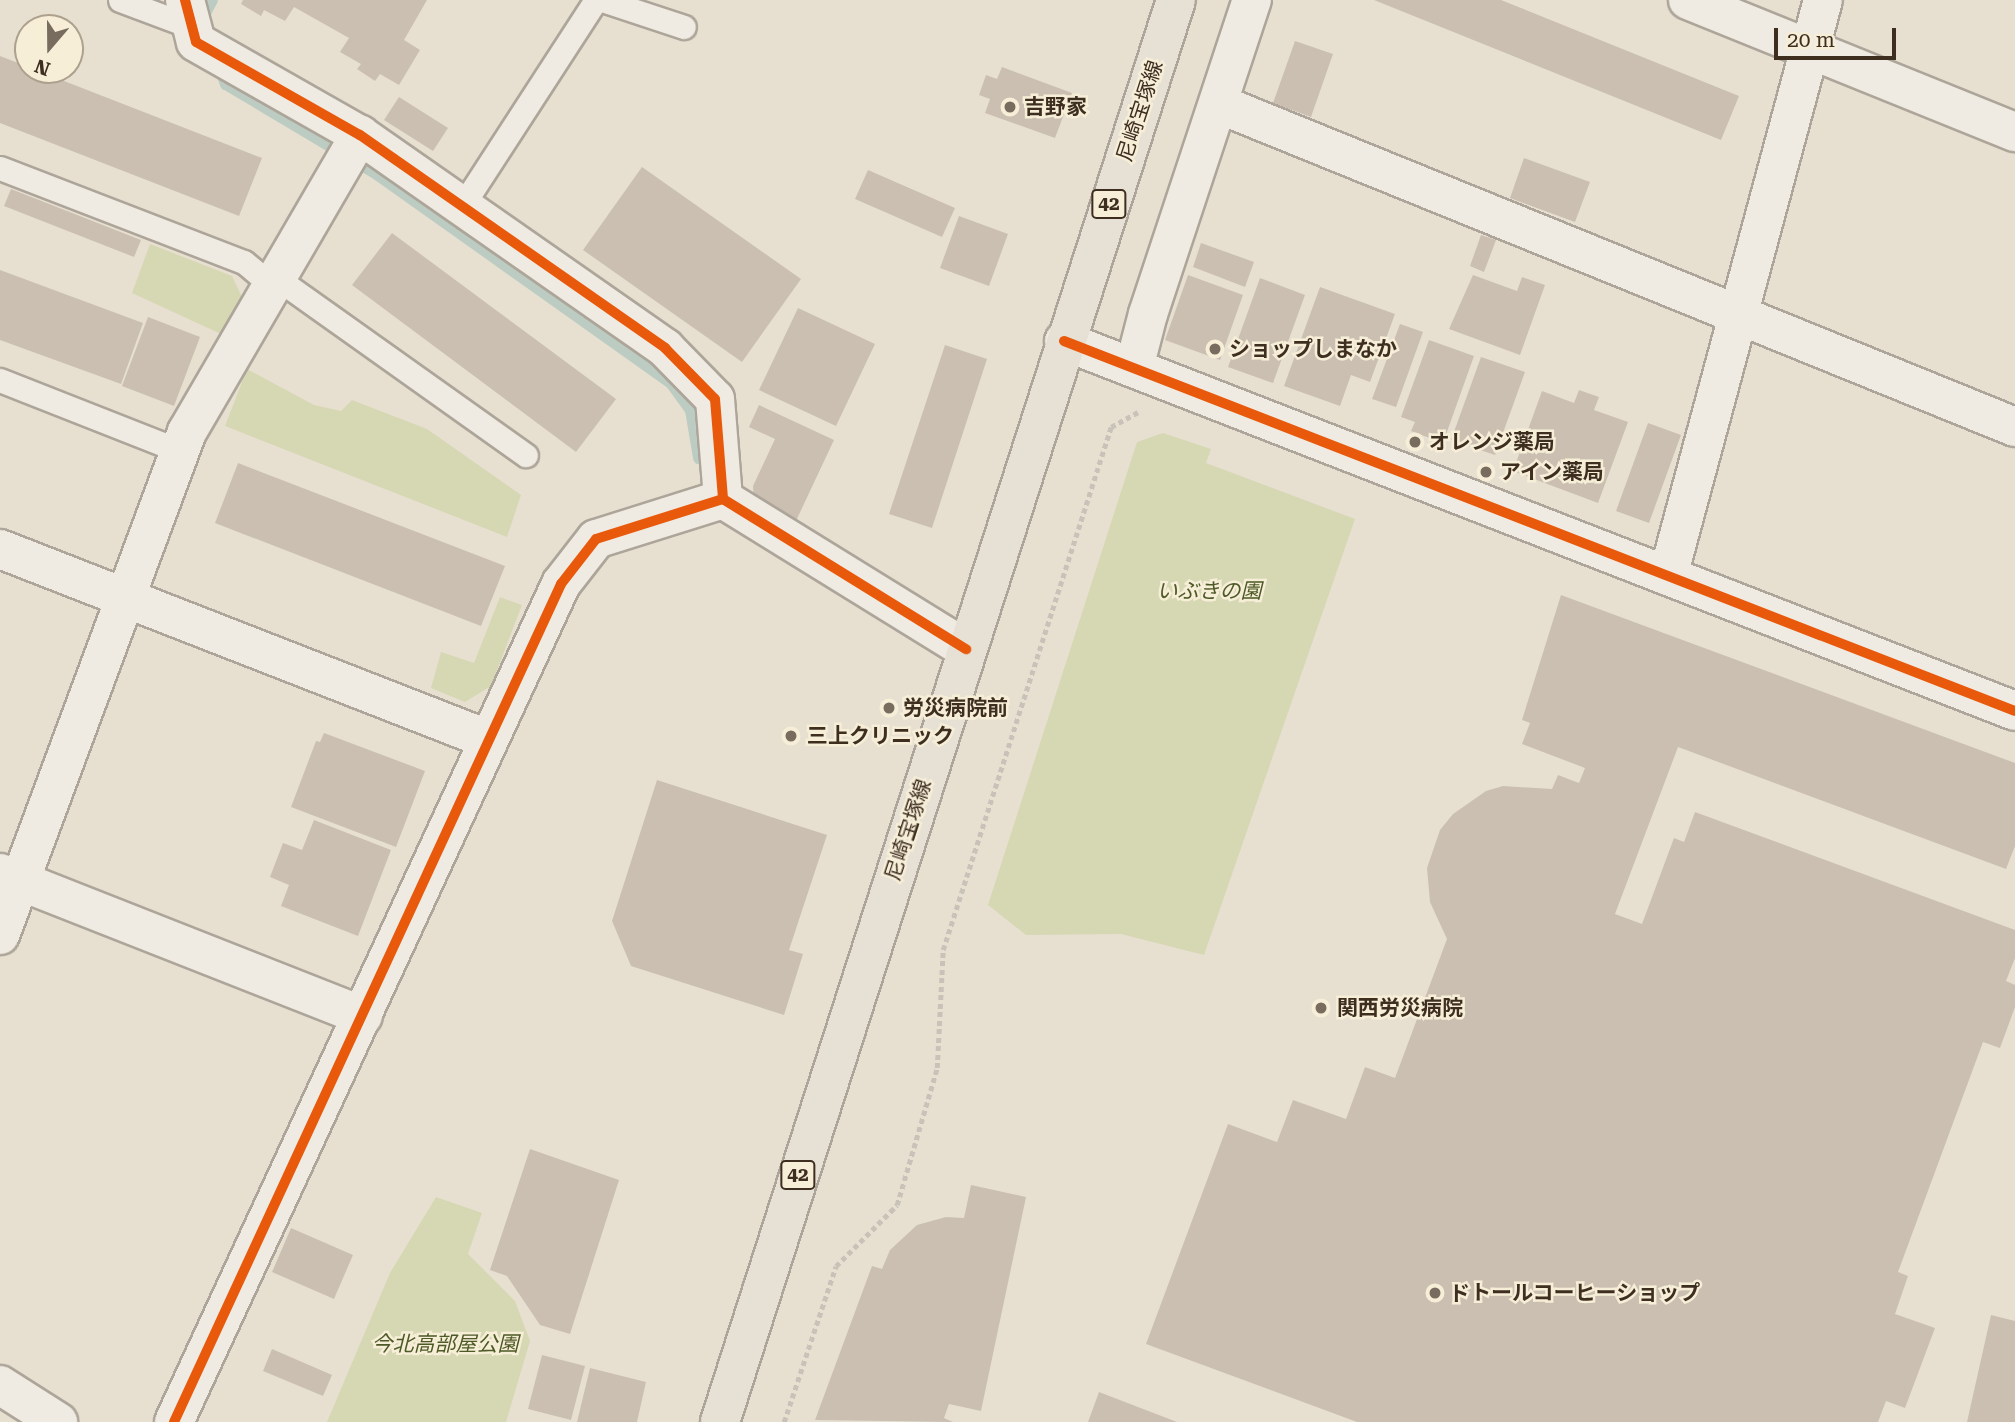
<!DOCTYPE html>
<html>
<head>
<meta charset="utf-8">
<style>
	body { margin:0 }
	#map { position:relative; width:2015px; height:1422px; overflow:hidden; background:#e7e0d1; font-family:"Roboto Serif","Noto Sans JP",serif }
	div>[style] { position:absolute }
	.green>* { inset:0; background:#d6d7b3 }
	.stream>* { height:12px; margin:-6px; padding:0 6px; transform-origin:6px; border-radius:6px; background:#bcccc2 }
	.building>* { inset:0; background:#cbbfb2 }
	.path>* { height:4.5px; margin-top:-2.25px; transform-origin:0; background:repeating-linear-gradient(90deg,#c8c2b9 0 5px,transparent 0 8.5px) }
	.roads { filter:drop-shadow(2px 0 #ada599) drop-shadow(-2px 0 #ada599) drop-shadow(0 2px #ada599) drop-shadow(0 -2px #ada599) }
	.lane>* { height:23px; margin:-11.5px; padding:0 11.5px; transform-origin:11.5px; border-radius:11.5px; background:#efebe3 }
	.street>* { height:38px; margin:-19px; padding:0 19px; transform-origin:19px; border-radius:19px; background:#efebe3 }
	.secondary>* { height:38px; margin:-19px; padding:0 19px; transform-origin:19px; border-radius:19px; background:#efebe3 }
	.primary>* { height:38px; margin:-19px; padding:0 19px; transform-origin:19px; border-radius:19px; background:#e6e1d4 }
	.cycleway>* { height:10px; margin:-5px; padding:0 5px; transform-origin:5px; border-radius:5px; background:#e8590c }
	.dots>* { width:19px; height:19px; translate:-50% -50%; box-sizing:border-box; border:4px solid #f7eed8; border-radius:50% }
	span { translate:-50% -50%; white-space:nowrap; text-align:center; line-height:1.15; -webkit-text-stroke:5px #f7eed8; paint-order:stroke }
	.shield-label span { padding:2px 5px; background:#f7eed8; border:2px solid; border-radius:5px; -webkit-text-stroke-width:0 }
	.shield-label { font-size:19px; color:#3d2e20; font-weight:700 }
	.poi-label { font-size:21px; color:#3d2e20; font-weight:700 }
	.left { translate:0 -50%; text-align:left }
	.street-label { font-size:21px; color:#3d2e20 }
	.park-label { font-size:21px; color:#4d5a26; font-style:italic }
	.north { position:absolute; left:14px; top:14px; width:70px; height:70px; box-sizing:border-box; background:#f7eed8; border:2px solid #ada18e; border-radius:50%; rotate:200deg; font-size:19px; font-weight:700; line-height:28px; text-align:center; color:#3d2e20 }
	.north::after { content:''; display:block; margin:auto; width:24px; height:32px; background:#786c5e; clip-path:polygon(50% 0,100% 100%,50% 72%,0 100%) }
	.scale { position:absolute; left:1774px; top:28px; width:122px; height:32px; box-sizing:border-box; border:4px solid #3d2e20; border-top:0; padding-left:9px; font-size:21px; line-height:24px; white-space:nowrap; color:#3d2e20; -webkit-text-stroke:5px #f7eed8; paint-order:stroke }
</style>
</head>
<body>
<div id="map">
	<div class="green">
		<i style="clip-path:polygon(150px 244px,232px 276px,242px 297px,221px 334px,132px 293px)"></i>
		<i style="clip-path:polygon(247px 369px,314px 405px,341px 411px,352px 400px,427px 429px,521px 495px,507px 537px,225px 426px)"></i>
		<i style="clip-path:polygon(1163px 433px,1211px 449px,1206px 463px,1355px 519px,1204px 955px,1121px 934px,1026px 935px,988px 905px,1137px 442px)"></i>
		<i style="clip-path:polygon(500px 597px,522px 605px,491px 686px,465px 702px,431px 688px,441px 652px,474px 663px)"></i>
		<i style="clip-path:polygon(436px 1197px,482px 1213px,468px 1254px,515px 1301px,530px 1341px,506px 1422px,327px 1422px,390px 1273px)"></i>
	</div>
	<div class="stream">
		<i style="left:205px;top:24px;width:7px;rotate:-106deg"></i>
		<i style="left:203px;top:17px;width:19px;rotate:-62deg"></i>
		<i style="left:220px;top:67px;width:18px;rotate:71deg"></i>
		<i style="left:226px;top:84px;width:176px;rotate:30.8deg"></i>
		<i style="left:377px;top:174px;width:362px;rotate:35.4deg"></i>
		<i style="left:672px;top:384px;width:32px;rotate:54deg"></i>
		<i style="left:691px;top:410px;width:49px;rotate:80.5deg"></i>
	</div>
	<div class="building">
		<i style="clip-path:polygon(243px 0,427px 0,404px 40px,420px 50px,399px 85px,380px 74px,375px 81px,357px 69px,361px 64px,340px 52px,349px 38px,294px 7px,285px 21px,264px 10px,261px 16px,241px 4px)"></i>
		<i style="clip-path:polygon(1374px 0,1501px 0,1739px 96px,1721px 140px)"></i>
		<i style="clip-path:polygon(1295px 41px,1333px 54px,1311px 117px,1273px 103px)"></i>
		<i style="clip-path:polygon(0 56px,262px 158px,239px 216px,0 123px)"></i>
		<i style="clip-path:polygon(1002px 67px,1072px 93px,1055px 138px,985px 113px,990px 99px,979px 95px,986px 75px,997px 79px)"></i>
		<i style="clip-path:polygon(399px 97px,448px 128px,433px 151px,384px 120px)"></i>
		<i style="clip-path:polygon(1524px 158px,1590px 182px,1575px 222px,1510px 198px)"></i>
		<i style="clip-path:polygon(642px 167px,801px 279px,742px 362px,583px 250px)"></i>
		<i style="clip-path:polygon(868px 170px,955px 208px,942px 237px,855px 199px)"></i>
		<i style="clip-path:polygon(11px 189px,141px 240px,134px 257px,4px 206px)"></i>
		<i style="clip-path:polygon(959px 216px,1008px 234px,989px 286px,940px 268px)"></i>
		<i style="clip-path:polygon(392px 233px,616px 399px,576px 452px,352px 285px)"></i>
		<i style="clip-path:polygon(1481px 235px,1496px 240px,1484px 272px,1470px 266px)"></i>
		<i style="clip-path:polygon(1201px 243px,1254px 262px,1245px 287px,1193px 267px)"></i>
		<i style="clip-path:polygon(0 270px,143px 323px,121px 384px,0 340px)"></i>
		<i style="clip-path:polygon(1188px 275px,1243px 295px,1220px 360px,1165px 340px)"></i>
		<i style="clip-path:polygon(1473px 275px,1517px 291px,1522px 277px,1545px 285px,1520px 355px,1449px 329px)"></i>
		<i style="clip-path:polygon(1260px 278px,1305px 295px,1273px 383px,1228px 367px)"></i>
		<i style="clip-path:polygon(1320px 287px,1395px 314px,1370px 382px,1351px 375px,1340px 406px,1284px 386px)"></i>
		<i style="clip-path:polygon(798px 308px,875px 344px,836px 426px,759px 390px)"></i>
		<i style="clip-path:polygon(148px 317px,200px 337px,174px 406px,122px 386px)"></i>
		<i style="clip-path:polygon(1400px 324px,1423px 332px,1396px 407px,1372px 399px)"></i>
		<i style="clip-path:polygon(1429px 340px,1474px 356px,1443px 443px,1411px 431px,1415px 422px,1401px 417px)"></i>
		<i style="clip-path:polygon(945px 345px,987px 359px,932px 528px,889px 514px)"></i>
		<i style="clip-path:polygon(1481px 357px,1525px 372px,1495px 455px,1451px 440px)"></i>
		<i style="clip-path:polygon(1579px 390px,1599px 397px,1594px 410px,1628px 422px,1598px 503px,1513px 471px,1542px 391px,1574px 403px)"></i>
		<i style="clip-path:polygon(759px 405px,834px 440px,795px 523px,754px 504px,753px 486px,775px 439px,749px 427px)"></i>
		<i style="clip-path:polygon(1648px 423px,1681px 435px,1649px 523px,1616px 511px)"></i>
		<i style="clip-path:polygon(238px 463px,505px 566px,481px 626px,215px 523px)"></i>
		<i style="clip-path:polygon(1561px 595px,2015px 763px,2015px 846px,2006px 869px,1678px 747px,1615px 914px,1642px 924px,1674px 838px,1684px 842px,1695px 812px,2015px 930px,2015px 958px,2006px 981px,2015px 985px,2015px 1007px,2000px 1048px,1983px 1042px,1898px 1272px,1908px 1276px,1895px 1314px,1935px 1328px,1905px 1408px,1886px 1401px,1878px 1422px,1357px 1422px,1146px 1344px,1228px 1124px,1277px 1142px,1293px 1100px,1346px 1119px,1365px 1067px,1395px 1078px,1447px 939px,1430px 902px,1427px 868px,1440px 830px,1453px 814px,1486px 791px,1503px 786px,1552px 789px,1558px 775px,1579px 783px,1585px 768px,1522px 744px,1530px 723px,1522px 720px)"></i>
		<i style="clip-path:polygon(324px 733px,425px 771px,396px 847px,291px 807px,316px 741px,320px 742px)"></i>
		<i style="clip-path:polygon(657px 780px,827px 835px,789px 950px,803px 954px,784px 1015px,631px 966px,612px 921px)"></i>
		<i style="clip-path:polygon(314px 820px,391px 850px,358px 936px,281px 906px,289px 885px,270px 877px,283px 843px,302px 850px)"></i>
		<i style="clip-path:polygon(530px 1149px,619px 1180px,570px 1334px,540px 1325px,507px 1276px,490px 1270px)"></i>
		<i style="clip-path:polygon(971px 1185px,1026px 1197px,981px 1411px,949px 1404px,944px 1418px,953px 1422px,815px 1420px,872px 1266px,882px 1269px,890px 1250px,917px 1225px,946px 1217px,964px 1218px)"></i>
		<i style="clip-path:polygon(291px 1228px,353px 1255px,334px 1299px,272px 1272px)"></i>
		<i style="clip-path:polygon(1991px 1315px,2015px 1321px,2015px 1422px,1967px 1422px)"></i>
		<i style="clip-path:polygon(272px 1349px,332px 1375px,323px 1396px,263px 1371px)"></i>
		<i style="clip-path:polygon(542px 1355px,585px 1366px,571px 1420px,528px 1409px)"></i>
		<i style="clip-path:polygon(590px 1368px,646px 1382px,637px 1422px,577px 1422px)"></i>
		<i style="clip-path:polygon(1099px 1392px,1177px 1422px,1088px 1422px)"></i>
	</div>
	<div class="path">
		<i style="left:784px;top:1422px;width:164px;rotate:-71.6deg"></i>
		<i style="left:836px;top:1266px;width:86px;rotate:-45deg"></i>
		<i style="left:897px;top:1205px;width:143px;rotate:-73.7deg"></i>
		<i style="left:937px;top:1068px;width:118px;rotate:-87.1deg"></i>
		<i style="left:943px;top:950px;width:549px;rotate:-72.19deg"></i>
		<i style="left:1111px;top:427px;width:31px;rotate:-29deg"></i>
	</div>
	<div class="roads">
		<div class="lane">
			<i style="left:120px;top:0;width:77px;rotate:20.6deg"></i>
			<i style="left:602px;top:0;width:86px;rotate:18.2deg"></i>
			<i style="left:0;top:168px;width:261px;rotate:21.1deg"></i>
			<i style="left:244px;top:262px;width:39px;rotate:40deg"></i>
			<i style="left:462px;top:206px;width:246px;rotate:-57deg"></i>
			<i style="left:278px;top:279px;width:304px;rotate:35.4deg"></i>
			<i style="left:0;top:380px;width:193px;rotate:21.5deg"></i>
		</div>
		<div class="street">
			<i style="left:185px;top:0;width:43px;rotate:75.3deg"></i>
			<i style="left:196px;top:42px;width:189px;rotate:29.6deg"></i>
			<i style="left:360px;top:135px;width:372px;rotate:34.9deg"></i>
			<i style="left:665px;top:348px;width:71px;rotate:45.6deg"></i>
			<i style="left:715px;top:399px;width:100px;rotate:85.4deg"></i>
			<i style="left:723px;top:499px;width:286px;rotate:31.7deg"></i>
			<i style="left:1688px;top:0;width:353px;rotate:22deg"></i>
			<i style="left:1219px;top:104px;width:859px;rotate:22.09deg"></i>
			<i style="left:1134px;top:368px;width:56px;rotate:-75.5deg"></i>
			<i style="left:1148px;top:314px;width:331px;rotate:-71.7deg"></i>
			<i style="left:0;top:549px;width:523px;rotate:21.31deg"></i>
			<i style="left:1668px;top:576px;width:596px;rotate:-74.94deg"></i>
			<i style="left:0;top:873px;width:390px;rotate:21.5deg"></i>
			<i style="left:0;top:935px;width:537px;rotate:-69.61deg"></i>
			<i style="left:187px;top:432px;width:344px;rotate:-59.8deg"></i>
			<i style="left:0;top:1385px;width:69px;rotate:32.5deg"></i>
			<i style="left:174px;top:1422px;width:923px;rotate:-65.21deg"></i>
			<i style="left:561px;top:584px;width:57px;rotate:-52.1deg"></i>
			<i style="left:596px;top:539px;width:133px;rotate:-17.5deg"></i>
		</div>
		<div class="secondary">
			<i style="left:1064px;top:341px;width:1020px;rotate:21.26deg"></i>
		</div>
		<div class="primary">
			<i style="left:720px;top:1422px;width:1493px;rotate:-72.22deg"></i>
		</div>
	</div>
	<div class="cycleway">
		<i style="left:185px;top:0;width:43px;rotate:75.3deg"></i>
		<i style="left:196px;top:42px;width:189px;rotate:29.6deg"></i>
		<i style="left:360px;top:135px;width:372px;rotate:34.9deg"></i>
		<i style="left:665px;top:348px;width:71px;rotate:45.6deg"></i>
		<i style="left:715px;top:399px;width:100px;rotate:85.4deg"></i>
		<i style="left:723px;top:499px;width:286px;rotate:31.7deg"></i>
		<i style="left:1064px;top:341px;width:1020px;rotate:21.26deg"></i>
		<i style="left:174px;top:1422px;width:923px;rotate:-65.21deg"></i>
		<i style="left:561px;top:584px;width:57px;rotate:-52.1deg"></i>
		<i style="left:596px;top:539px;width:133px;rotate:-17.5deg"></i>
	</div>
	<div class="dots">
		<i style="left:1010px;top:107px;background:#786c5e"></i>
		<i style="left:1215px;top:349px;background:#786c5e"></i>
		<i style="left:1415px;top:442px;background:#786c5e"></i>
		<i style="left:1486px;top:472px;background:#786c5e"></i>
		<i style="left:889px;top:708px;background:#786c5e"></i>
		<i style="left:791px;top:736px;background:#786c5e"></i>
		<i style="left:1321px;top:1008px;background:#786c5e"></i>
		<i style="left:1435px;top:1293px;background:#786c5e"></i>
	</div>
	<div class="shield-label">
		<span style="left:1109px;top:204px">42</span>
		<span style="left:798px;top:1175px">42</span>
	</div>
	<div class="poi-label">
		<span class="left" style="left:1024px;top:107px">吉野家</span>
		<span class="left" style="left:1229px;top:349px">ショップしまなか</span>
		<span class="left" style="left:1429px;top:442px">オレンジ薬局</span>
		<span class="left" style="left:1500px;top:472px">アイン薬局</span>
		<span class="left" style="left:903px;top:708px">労災病院前</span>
		<span class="left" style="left:807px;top:736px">三上クリニック</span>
		<span class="left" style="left:1337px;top:1008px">関西労災病院</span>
		<span class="left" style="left:1449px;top:1293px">ドトールコーヒーショップ</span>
	</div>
	<div class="street-label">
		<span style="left:1140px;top:111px;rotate:-72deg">尼崎宝塚線</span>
		<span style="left:908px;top:830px;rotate:-72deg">尼崎宝塚線</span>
	</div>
	<div class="park-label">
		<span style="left:1209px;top:591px">いぶきの園</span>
		<span style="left:445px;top:1344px">今北高部屋公園</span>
	</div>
	<div class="north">N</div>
	<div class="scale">20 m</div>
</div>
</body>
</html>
